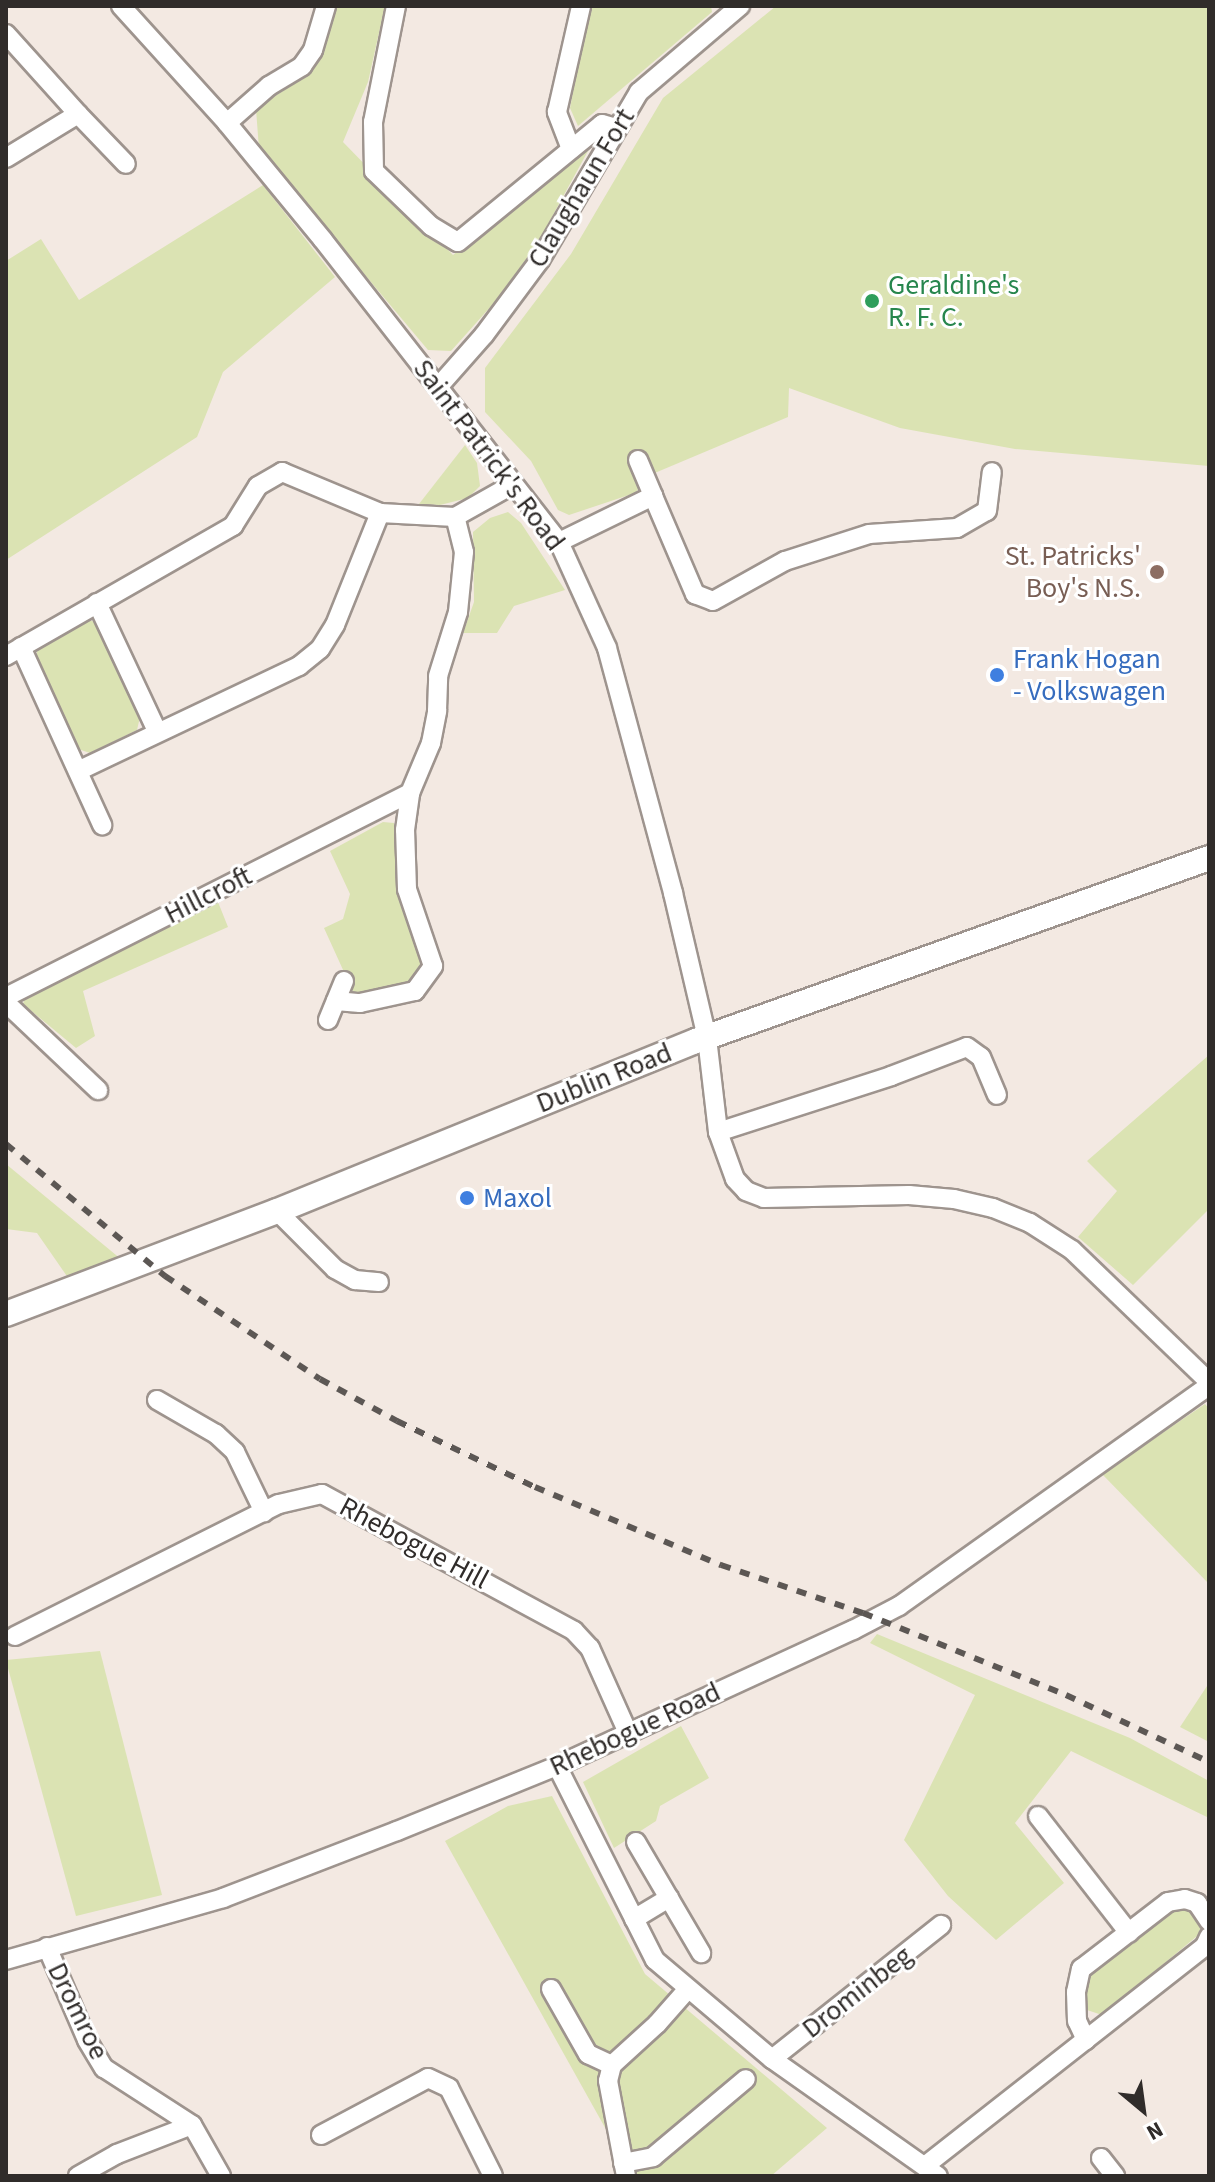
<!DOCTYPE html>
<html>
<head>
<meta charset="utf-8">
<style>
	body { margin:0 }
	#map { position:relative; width:1215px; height:2182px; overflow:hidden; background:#f3e9e2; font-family:"Source Sans 3",sans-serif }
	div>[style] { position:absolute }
	.green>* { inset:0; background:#dbe3b3 }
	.roads { filter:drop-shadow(2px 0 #9e948e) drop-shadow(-2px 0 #9e948e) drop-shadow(0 2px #9e948e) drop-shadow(0 -2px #9e948e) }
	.minor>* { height:18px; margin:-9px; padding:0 9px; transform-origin:9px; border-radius:9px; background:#fff }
	.secondary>* { height:24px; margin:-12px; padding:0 12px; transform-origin:12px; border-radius:12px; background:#fff }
	.rail>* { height:6px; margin-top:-3px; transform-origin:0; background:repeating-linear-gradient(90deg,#5c5754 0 10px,transparent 0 20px) }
	.dots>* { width:22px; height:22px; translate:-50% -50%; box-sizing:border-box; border:4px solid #fff; border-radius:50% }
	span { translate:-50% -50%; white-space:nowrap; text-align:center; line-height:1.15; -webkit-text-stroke:6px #fff; paint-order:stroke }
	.street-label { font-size:28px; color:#302c2a }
	.leisure-label { font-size:28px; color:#27864d }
	.left { translate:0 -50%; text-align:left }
	.education-label { font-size:28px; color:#785e54 }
	.right { translate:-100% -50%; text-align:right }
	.shop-label { font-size:28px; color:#366cbe }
	.frame { position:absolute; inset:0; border:8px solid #302c2a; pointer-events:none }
	.north { position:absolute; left:1103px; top:2070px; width:80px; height:80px; -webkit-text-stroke:6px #fff; paint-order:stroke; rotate:151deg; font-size:22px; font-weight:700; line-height:32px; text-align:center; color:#302c2a }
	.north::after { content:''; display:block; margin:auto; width:28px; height:36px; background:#302c2a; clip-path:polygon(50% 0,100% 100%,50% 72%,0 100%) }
</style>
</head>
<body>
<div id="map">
	<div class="green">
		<i style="clip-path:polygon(335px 6px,385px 6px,368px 82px,343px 142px,453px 255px,594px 140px,536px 246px,493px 304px,451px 351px,428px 350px,259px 149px,256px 109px,293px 84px,319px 58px)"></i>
		<i style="clip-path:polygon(589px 6px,711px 6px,712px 12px,578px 126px,570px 108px)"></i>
		<i style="clip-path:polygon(776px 6px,1209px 6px,1209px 466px,1015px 449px,900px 428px,789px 388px,788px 417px,650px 475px,635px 493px,569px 515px,558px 510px,531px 461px,485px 412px,485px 368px,571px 254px,663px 98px)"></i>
		<i style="clip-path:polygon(263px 185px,335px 277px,223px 372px,197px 437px,6px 560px,6px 261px,41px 239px,79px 300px)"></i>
		<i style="clip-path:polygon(465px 445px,477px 463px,480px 486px,468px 498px,440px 505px,419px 504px)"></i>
		<i style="clip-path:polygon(508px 512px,521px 523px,565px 590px,514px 606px,497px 633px,463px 633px,474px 602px,473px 532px,490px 518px)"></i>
		<i style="clip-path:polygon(86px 619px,100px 624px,140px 717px,137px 730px,90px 753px,75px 748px,35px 658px,40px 643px)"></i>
		<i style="clip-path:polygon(383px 822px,394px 823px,397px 872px,421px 964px,414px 980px,354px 994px,324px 928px,343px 919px,350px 894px,330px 851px)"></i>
		<i style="clip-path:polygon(218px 902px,228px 927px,83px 991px,95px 1036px,76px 1048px,23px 1004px,25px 997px)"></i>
		<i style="clip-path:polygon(1209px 1055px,1209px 1209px,1133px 1285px,1078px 1237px,1117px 1191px,1087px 1161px)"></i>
		<i style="clip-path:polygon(6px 1164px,122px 1260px,71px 1282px,37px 1233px,6px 1229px)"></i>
		<i style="clip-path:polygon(1205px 1404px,1209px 1409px,1209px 1584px,1102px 1474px)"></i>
		<i style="clip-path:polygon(877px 1634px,1130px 1738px,1209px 1781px,1209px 1818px,1071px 1751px,1015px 1823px,1064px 1883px,996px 1940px,948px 1896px,904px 1840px,975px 1695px,870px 1643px)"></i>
		<i style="clip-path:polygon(100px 1651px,162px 1895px,76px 1916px,6px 1661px,6px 1660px)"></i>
		<i style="clip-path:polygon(1209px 1683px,1209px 1742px,1180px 1727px)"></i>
		<i style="clip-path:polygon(681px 1726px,709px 1778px,660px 1806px,656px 1821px,614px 1848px,583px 1782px)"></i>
		<i style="clip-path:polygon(552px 1796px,645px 1974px,827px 2128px,771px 2176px,632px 2176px,445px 1841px,508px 1806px)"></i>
		<i style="clip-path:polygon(1175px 1909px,1191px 1909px,1202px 1932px,1102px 2015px,1087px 2010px,1084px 1992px,1088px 1975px)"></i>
	</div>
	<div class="roads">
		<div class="minor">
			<i style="left:121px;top:6px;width:158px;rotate:47.8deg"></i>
			<i style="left:227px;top:123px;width:151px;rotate:50.6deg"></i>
			<i style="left:323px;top:240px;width:383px;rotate:52deg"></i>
			<i style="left:559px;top:542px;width:116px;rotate:65.6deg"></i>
			<i style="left:607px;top:648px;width:254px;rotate:74.9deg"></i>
			<i style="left:673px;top:893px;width:149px;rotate:76.8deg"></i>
			<i style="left:707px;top:1038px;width:95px;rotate:83.3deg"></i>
			<i style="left:718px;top:1132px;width:50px;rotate:70.1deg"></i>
			<i style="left:735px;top:1179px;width:16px;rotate:47deg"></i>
			<i style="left:746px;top:1191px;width:19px;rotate:21deg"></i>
			<i style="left:764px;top:1198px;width:145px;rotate:-1.2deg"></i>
			<i style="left:909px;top:1195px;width:45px;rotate:5.1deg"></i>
			<i style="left:954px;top:1199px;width:40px;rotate:13deg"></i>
			<i style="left:993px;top:1208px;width:40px;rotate:22deg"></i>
			<i style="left:1030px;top:1223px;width:50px;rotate:32.7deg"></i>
			<i style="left:1072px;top:1250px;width:190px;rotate:43.9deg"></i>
			<i style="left:396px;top:6px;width:118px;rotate:101.2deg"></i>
			<i style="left:373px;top:122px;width:49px;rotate:88.8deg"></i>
			<i style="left:374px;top:171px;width:79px;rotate:44deg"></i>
			<i style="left:431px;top:226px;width:31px;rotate:31deg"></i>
			<i style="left:458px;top:242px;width:186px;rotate:-39.3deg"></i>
			<i style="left:602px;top:124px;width:15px;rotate:16deg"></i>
			<i style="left:6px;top:34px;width:108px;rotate:48deg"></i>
			<i style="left:78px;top:114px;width:84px;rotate:148.6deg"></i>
			<i style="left:78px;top:114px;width:69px;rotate:46.2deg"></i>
			<i style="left:227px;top:123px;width:56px;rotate:-41.4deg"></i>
			<i style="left:269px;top:86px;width:39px;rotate:-31deg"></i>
			<i style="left:302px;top:66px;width:19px;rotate:-55deg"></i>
			<i style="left:313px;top:50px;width:46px;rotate:-73.5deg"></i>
			<i style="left:571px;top:149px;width:40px;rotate:-111deg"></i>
			<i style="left:557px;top:112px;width:109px;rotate:-77.2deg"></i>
			<i style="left:439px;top:386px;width:68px;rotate:-48.6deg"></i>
			<i style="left:484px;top:335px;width:94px;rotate:-53.3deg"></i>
			<i style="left:540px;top:260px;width:195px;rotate:-59.5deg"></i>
			<i style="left:639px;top:92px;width:133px;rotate:-40.4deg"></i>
			<i style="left:638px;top:460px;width:39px;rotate:67deg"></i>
			<i style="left:559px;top:542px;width:105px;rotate:-26.1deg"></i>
			<i style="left:653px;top:496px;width:107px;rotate:66.8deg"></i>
			<i style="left:695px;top:594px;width:19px;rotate:21deg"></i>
			<i style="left:713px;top:601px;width:82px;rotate:-29.1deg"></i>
			<i style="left:785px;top:561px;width:88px;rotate:-17.8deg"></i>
			<i style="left:869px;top:534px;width:88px;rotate:-3.9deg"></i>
			<i style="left:957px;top:528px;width:34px;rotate:-30deg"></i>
			<i style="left:987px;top:511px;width:39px;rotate:-83deg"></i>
			<i style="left:97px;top:603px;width:141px;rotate:64.9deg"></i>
			<i style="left:21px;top:647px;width:196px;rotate:65.5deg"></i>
			<i style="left:6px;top:656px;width:262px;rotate:-29.8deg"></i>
			<i style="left:233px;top:526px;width:47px;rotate:-58deg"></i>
			<i style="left:258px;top:486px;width:28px;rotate:-30deg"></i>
			<i style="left:282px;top:472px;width:106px;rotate:22.7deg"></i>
			<i style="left:380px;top:513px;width:75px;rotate:3.1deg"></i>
			<i style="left:455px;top:517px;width:65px;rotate:-29.3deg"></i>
			<i style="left:78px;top:771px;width:245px;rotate:-25.4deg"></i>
			<i style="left:299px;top:666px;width:27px;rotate:-39deg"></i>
			<i style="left:320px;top:649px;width:28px;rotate:-58deg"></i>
			<i style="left:335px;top:625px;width:121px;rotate:-68.1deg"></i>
			<i style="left:6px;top:997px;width:453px;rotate:-26.8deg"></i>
			<i style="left:336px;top:1001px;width:24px;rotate:5deg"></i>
			<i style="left:360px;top:1003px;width:56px;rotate:-12.3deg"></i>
			<i style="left:415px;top:991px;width:31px;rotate:-54deg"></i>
			<i style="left:433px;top:966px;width:81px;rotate:-108.7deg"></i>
			<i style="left:407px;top:889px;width:59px;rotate:-91.9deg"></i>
			<i style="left:405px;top:830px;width:37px;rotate:-82deg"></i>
			<i style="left:410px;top:793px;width:54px;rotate:-67.2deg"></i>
			<i style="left:431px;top:743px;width:33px;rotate:-79deg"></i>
			<i style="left:437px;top:711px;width:35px;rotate:-88deg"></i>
			<i style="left:438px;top:676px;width:67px;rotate:-72.6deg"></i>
			<i style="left:458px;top:612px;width:60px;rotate:-84.3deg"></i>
			<i style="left:464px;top:552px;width:36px;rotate:-104deg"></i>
			<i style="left:6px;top:1003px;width:127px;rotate:43.4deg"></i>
			<i style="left:328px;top:1020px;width:42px;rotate:-67.7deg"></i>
			<i style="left:718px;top:1132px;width:182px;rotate:-17.9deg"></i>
			<i style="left:891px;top:1076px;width:81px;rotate:-20.9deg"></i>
			<i style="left:967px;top:1047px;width:17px;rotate:36deg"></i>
			<i style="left:981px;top:1057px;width:41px;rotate:67.2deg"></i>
			<i style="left:277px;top:1211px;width:82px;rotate:45deg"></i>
			<i style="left:335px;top:1269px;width:23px;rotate:29deg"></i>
			<i style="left:355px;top:1280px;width:24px;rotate:5deg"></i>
			<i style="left:157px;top:1400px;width:68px;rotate:30deg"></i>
			<i style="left:216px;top:1434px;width:26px;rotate:43deg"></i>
			<i style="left:235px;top:1452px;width:67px;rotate:64.2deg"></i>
			<i style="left:15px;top:1636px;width:295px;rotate:-26.6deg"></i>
			<i style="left:279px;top:1504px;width:44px;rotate:-13.1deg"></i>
			<i style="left:322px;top:1494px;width:287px;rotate:28.5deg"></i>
			<i style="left:574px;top:1631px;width:23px;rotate:47deg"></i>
			<i style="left:590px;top:1648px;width:93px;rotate:65.9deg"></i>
			<i style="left:557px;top:1766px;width:217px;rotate:63.2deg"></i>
			<i style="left:655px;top:1960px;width:153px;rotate:40.2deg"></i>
			<i style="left:772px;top:2059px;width:203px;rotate:35.2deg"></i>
			<i style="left:1038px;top:1816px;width:148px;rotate:52.1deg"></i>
			<i style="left:636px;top:1842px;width:129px;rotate:59.6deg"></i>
			<i style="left:634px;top:1919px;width:41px;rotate:-31deg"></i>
			<i style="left:47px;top:1947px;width:101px;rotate:66.7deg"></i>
			<i style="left:87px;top:2040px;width:33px;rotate:59deg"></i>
			<i style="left:104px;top:2068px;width:105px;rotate:32.9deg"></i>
			<i style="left:192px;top:2125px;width:59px;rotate:60.4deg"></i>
			<i style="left:6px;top:1960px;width:226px;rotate:-15.9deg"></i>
			<i style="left:223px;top:1898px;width:186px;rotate:-21.1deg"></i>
			<i style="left:397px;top:1831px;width:173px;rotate:-22.1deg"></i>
			<i style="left:557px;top:1766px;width:326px;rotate:-24.7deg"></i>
			<i style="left:853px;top:1630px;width:52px;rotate:-27.6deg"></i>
			<i style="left:899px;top:1606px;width:380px;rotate:-35.4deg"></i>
			<i style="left:551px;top:1989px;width:75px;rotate:60.4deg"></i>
			<i style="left:588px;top:2054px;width:26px;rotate:25deg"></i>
			<i style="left:1086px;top:2040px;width:21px;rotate:-115deg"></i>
			<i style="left:1077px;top:2021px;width:29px;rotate:-92deg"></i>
			<i style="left:1076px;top:1992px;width:24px;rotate:-78deg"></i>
			<i style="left:1081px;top:1969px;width:110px;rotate:-37.6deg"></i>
			<i style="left:1168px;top:1902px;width:17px;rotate:-10deg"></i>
			<i style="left:1185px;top:1899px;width:13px;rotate:18deg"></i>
			<i style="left:1197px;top:1903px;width:22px;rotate:56deg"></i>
			<i style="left:772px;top:2059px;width:216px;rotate:-38.4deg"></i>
			<i style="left:321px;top:2135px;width:121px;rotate:-28deg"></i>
			<i style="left:428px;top:2078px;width:23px;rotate:25deg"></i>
			<i style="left:449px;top:2088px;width:98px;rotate:63.4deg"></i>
			<i style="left:1101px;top:2158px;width:23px;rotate:52deg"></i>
			<i style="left:623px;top:2163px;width:31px;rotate:-11deg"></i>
			<i style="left:653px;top:2157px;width:121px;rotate:-40deg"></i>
			<i style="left:926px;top:2165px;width:355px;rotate:-38.1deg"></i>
			<i style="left:1205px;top:1946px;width:10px;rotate:-66deg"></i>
			<i style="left:78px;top:2176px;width:45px;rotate:-29.4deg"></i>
			<i style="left:117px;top:2154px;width:80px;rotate:-21.1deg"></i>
			<i style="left:626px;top:2176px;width:97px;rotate:-100.7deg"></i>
			<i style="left:608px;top:2081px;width:16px;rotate:-76deg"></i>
			<i style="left:612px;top:2065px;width:61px;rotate:-42.3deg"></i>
			<i style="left:657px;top:2024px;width:45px;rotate:-48.6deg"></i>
		</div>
		<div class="secondary">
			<i style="left:6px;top:1314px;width:290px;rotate:-20.8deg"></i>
			<i style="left:277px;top:1211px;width:452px;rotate:-22.1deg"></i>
			<i style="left:696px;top:1041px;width:545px;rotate:-19.63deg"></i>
		</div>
	</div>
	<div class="rail">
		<i style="left:6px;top:1144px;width:207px;rotate:39.7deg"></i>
		<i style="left:165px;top:1276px;width:186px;rotate:33.6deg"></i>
		<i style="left:320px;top:1379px;width:88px;rotate:28.6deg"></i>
		<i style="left:397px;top:1421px;width:153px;rotate:25.6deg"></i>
		<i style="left:535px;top:1487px;width:202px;rotate:22.8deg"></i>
		<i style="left:721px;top:1565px;width:150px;rotate:18.7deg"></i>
		<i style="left:863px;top:1613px;width:219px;rotate:22deg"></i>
		<i style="left:1066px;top:1695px;width:158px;rotate:25.1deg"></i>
	</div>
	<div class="dots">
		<i style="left:872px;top:301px;background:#2e9e5b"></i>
		<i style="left:1157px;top:572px;background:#8d6e63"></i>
		<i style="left:997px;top:675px;background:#3f7fe0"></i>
		<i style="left:467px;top:1198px;background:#3f7fe0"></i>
	</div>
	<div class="street-label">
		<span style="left:581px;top:188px;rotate:-59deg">Claughaun Fort</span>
		<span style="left:489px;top:455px;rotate:53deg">Saint Patrick's Road</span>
		<span style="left:208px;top:895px;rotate:-27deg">Hillcroft</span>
		<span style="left:604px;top:1078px;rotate:-22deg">Dublin Road</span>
		<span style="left:414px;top:1543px;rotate:28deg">Rhebogue Hill</span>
		<span style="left:635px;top:1729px;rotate:-25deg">Rhebogue Road</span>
		<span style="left:857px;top:1992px;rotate:-38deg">Drominbeg</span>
		<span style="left:78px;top:2011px;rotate:64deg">Dromroe</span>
	</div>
	<div class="leisure-label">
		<span class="left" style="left:888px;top:301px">Geraldine's<br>R. F. C.</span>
	</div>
	<div class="education-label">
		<span class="right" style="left:1141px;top:572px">St. Patricks'<br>Boy's N.S.</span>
	</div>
	<div class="shop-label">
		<span class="left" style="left:1013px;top:675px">Frank Hogan<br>- Volkswagen</span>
		<span class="left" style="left:483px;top:1198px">Maxol</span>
	</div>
	<div class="frame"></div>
	<div class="north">N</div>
</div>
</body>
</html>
